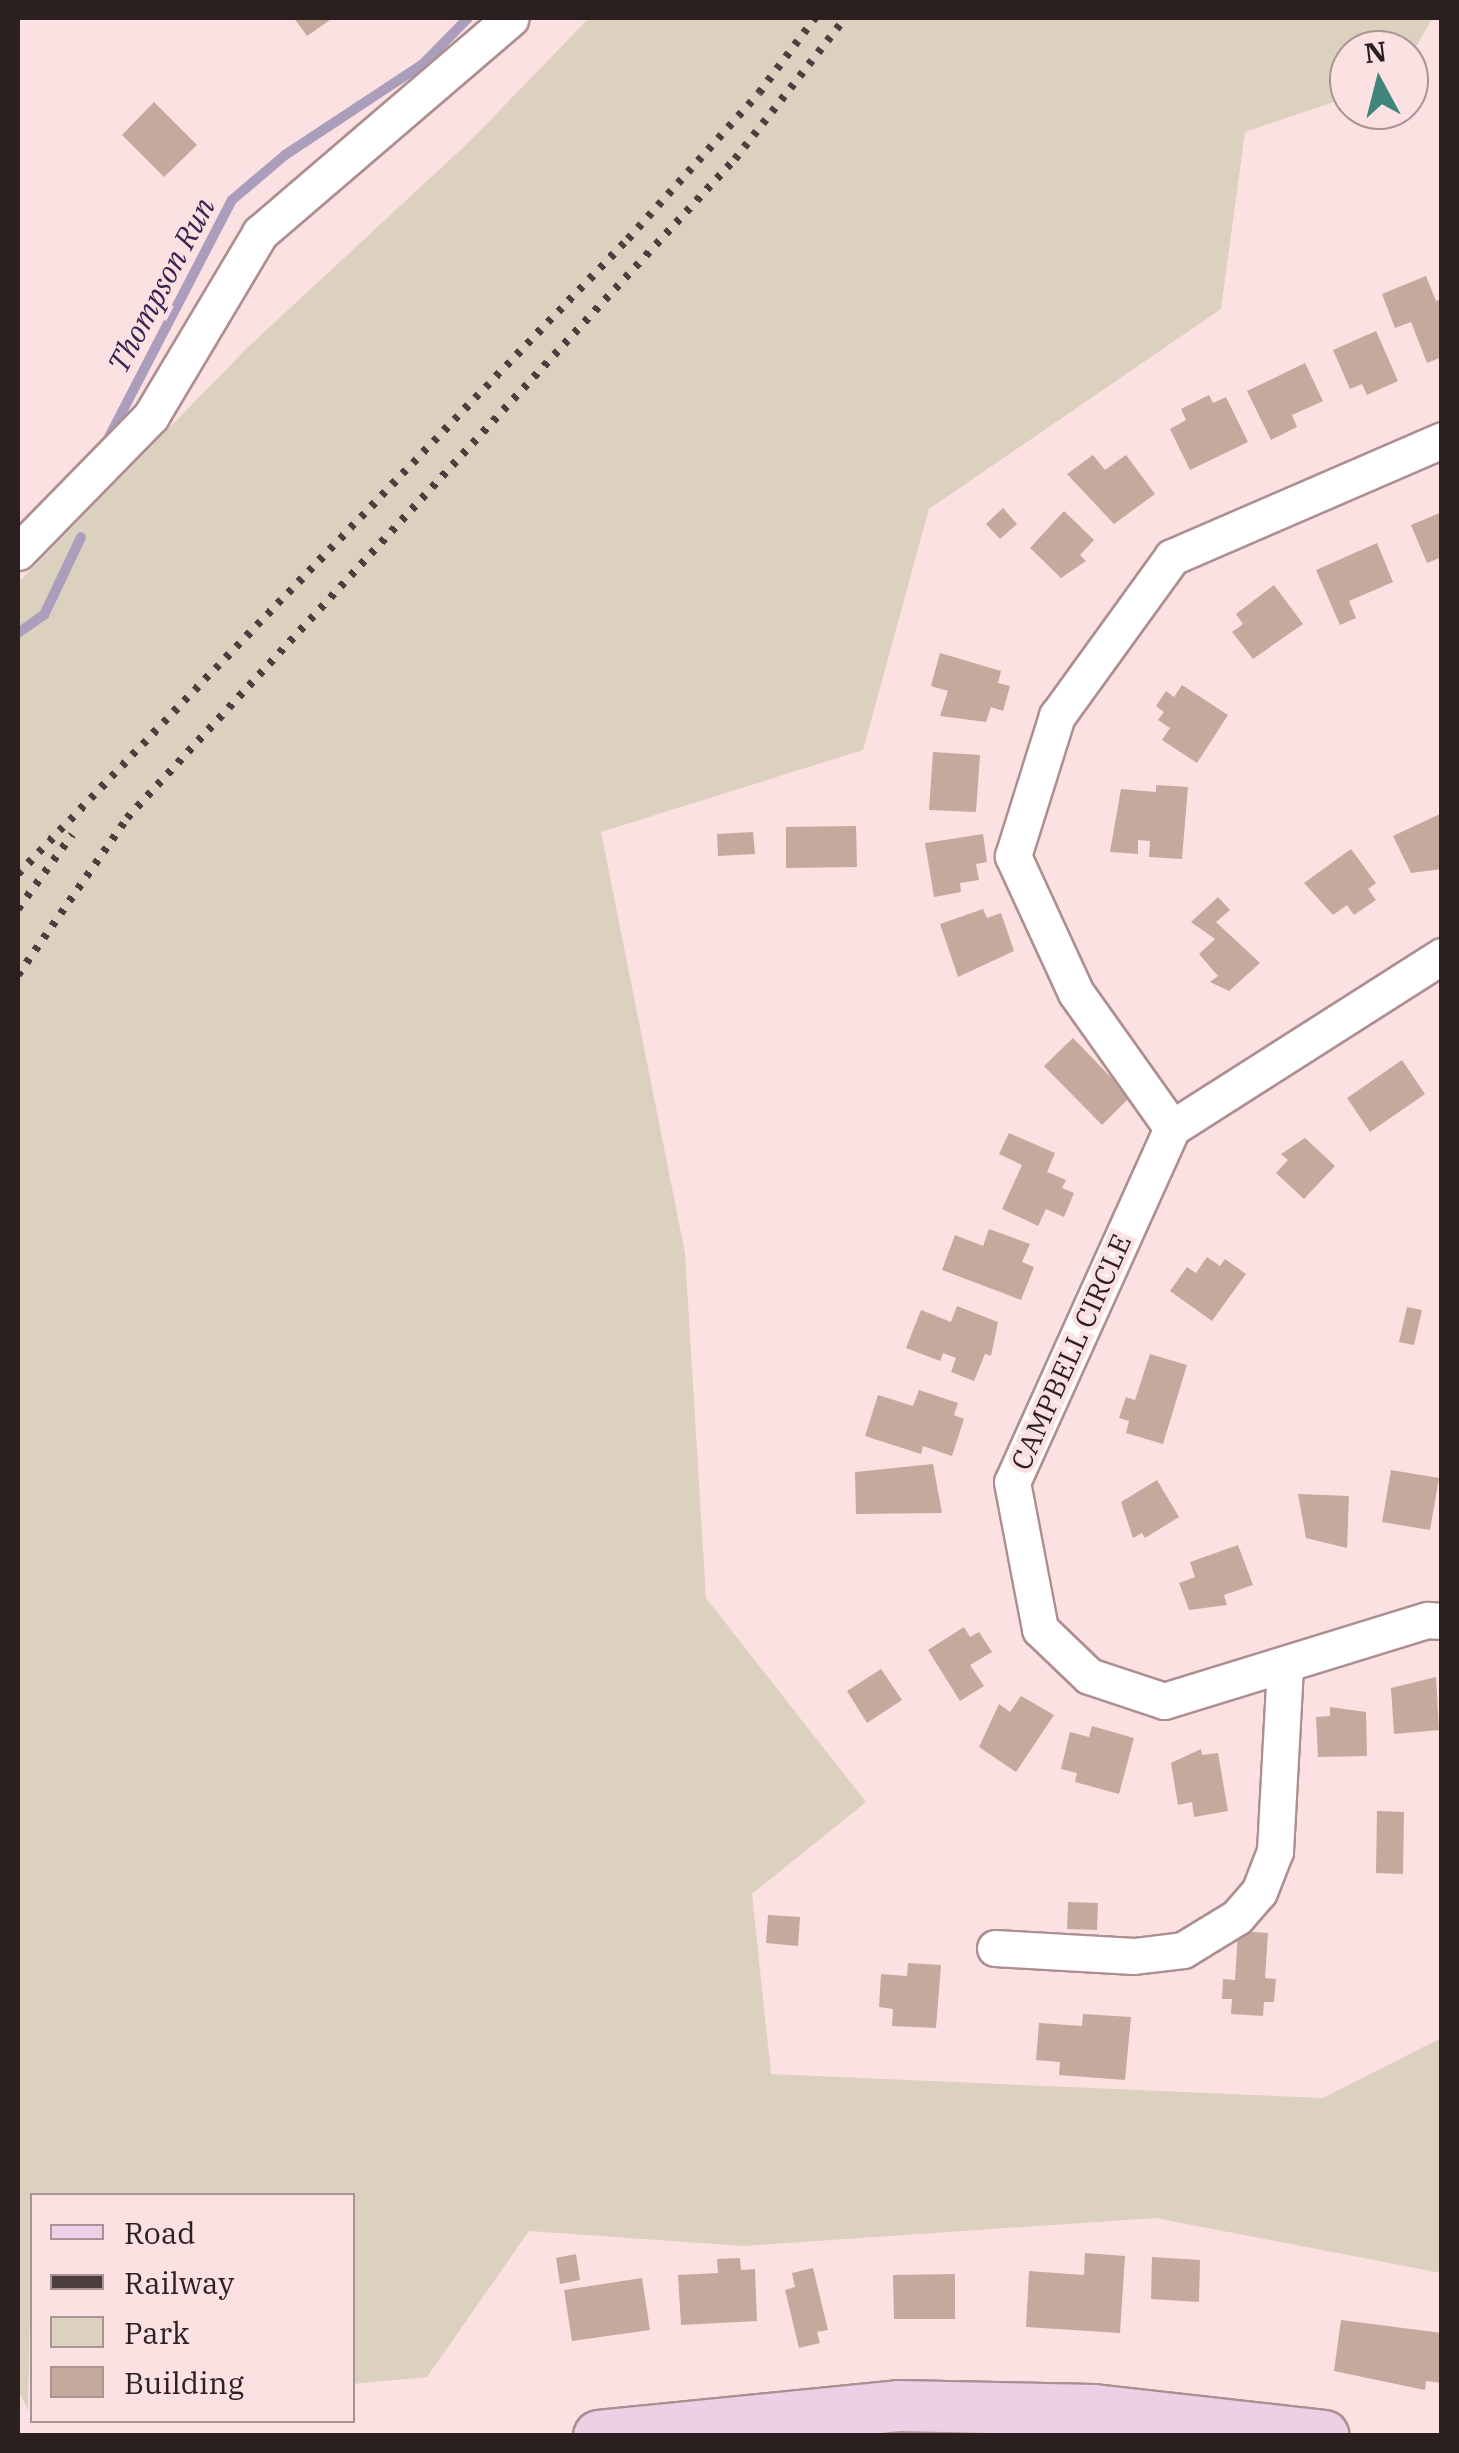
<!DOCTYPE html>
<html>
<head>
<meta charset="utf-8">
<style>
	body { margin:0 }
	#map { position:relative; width:1459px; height:2453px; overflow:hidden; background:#fce1e3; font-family:"IBM Plex Serif",serif }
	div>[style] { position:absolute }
	.green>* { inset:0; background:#dcd1be }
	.stream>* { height:10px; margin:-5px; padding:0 5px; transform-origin:5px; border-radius:5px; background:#ab9ebd }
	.building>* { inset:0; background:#c4a99c }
	.roads { filter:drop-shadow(2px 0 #ae8f91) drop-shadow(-2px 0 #ae8f91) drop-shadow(0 2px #ae8f91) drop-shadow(0 -2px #ae8f91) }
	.street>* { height:35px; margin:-17.5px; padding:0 17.5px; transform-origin:17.5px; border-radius:17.5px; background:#fff }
	.secondary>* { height:50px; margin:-25px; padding:0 25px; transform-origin:25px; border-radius:25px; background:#eed0e6 }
	.rail>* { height:8px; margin-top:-4px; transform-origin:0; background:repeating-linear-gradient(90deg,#4c3d3e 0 5px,transparent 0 15px) }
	span { translate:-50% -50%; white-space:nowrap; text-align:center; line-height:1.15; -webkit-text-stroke:9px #fce1e3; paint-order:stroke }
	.street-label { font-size:28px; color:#2b1f20 }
	.water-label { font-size:30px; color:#38254f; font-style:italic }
	.frame { position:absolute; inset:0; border:20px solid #2b1f20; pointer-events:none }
	.legend { position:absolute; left:30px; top:2193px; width:325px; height:230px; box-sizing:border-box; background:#fce1e3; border:2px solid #a89395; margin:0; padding:12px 18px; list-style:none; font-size:30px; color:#2b1f20 }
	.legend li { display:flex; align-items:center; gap:20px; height:50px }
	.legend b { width:50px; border:2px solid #a89395 }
	.north { position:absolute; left:1329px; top:30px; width:100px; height:100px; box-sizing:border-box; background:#fce1e3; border:2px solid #a89395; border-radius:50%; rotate:353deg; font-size:28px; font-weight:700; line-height:40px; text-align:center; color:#2b1f20 }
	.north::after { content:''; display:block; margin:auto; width:35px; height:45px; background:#40857c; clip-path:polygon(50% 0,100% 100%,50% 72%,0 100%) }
</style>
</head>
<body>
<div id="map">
	<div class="green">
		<i style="clip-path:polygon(589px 18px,1433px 18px,1409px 58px,1409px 50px,1349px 50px,1349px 97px,1245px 132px,1221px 309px,929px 509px,863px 750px,601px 832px,685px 1253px,706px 1598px,866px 1802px,752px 1894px,771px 2074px,1323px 2098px,1441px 2038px,1441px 2273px,1156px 2218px,743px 2246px,529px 2231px,427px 2377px,353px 2384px,352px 2196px,32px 2196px,28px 2411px,18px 2388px,18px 583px,248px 347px,469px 142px)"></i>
	</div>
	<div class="stream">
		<i style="left:108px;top:439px;width:269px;rotate:-62.6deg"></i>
		<i style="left:232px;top:200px;width:70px;rotate:-40.3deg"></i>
		<i style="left:285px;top:155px;width:165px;rotate:-33.4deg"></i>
		<i style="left:423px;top:64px;width:64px;rotate:-45.6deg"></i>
		<i style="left:18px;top:633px;width:32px;rotate:-35deg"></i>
		<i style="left:44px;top:615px;width:86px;rotate:-64.6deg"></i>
	</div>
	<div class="building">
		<i style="clip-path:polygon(294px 18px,333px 18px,307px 36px)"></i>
		<i style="clip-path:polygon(154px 102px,197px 145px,164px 177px,122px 135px)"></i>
		<i style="clip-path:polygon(1426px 276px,1436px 301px,1442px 298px,1442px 357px,1427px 363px,1411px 322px,1395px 328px,1382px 294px)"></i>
		<i style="clip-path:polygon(1376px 331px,1398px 381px,1367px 395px,1362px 384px,1350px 389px,1333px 350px)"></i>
		<i style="clip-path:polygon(1305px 363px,1323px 401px,1292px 415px,1297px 427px,1271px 440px,1247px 391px)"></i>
		<i style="clip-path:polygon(1209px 395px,1213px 403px,1226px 397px,1248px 442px,1190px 470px,1170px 429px,1186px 420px,1181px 409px)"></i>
		<i style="clip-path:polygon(1093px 455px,1105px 470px,1126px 455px,1155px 494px,1114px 524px,1067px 474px)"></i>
		<i style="clip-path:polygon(1003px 508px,1017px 524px,1000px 539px,986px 524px)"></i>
		<i style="clip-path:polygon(1064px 511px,1094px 540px,1080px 555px,1086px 561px,1061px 578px,1030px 548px)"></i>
		<i style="clip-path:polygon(1442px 512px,1442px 557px,1427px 563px,1411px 525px)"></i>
		<i style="clip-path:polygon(1377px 543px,1393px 582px,1349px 601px,1356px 618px,1340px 625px,1316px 570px)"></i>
		<i style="clip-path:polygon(1274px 585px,1303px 624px,1253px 659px,1232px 632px,1243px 624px,1236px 614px)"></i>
		<i style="clip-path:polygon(940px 653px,1001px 671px,998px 683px,1010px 686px,1003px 711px,991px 707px,986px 722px,940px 716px,948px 691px,931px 686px)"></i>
		<i style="clip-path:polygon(1182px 685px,1228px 715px,1197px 763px,1162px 740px,1170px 728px,1158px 720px,1164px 712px,1156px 706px,1166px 691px,1174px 697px)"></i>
		<i style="clip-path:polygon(933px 752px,980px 755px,976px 812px,929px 810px)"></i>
		<i style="clip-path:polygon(1156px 785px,1188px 787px,1182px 859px,1149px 857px,1150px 841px,1138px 840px,1138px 854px,1110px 852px,1121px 789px,1156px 792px)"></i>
		<i style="clip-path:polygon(1442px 813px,1442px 869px,1411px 873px,1393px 836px)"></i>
		<i style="clip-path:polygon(856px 826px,857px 867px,786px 868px,786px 827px)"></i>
		<i style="clip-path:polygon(753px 832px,755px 854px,718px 856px,717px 834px)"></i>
		<i style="clip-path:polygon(983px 834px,987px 862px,976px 864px,979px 880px,960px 883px,961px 892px,934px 897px,925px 843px)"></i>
		<i style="clip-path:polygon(1351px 849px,1376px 883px,1368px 889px,1376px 900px,1354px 915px,1347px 905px,1333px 915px,1304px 883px)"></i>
		<i style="clip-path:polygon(1218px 897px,1230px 910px,1216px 922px,1260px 963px,1229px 991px,1210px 982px,1218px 976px,1199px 954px,1215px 939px,1191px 922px)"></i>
		<i style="clip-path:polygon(983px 909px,987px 918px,1001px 913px,1014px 951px,958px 977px,940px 924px)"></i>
		<i style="clip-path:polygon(1073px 1038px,1130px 1097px,1102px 1125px,1044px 1066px)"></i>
		<i style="clip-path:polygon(1402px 1060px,1425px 1094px,1370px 1132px,1347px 1098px)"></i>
		<i style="clip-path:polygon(1009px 1133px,1055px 1153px,1047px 1172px,1066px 1180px,1062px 1188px,1074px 1193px,1064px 1217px,1046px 1209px,1038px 1226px,1002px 1209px,1022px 1165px,999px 1154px)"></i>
		<i style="clip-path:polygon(1305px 1138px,1335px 1166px,1304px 1199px,1276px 1173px,1288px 1160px,1281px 1154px)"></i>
		<i style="clip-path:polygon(989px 1229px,1030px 1244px,1022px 1262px,1034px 1267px,1021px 1300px,942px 1270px,955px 1235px,983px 1246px)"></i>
		<i style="clip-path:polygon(1207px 1257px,1220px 1266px,1225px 1259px,1246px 1274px,1212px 1321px,1170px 1291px,1187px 1267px,1196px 1273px)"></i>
		<i style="clip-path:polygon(957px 1306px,998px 1322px,991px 1356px,985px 1354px,974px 1381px,951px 1372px,956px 1358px,943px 1353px,940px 1361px,906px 1348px,921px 1310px,951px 1322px)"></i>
		<i style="clip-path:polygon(1407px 1307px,1422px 1310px,1414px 1345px,1399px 1342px)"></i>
		<i style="clip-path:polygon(1150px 1354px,1187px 1365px,1163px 1444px,1126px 1433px,1129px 1421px,1119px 1418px,1126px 1397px,1135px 1400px)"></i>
		<i style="clip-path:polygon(919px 1390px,958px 1403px,954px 1415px,964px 1419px,952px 1456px,923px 1446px,921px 1454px,865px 1436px,878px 1395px,913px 1406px)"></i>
		<i style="clip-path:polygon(933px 1464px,942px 1513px,856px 1514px,855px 1472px)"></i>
		<i style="clip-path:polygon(1391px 1470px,1439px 1478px,1430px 1530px,1382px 1522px)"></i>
		<i style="clip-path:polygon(1157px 1480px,1179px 1517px,1145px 1538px,1142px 1533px,1133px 1538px,1121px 1502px)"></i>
		<i style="clip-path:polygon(1298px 1494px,1349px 1496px,1347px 1548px,1306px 1538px)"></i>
		<i style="clip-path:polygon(1238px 1545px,1253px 1585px,1224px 1595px,1227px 1605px,1189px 1610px,1179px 1583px,1195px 1577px,1190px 1562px)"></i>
		<i style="clip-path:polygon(964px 1627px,970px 1637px,979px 1632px,992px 1652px,970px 1665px,984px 1686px,960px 1701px,928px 1650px)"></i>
		<i style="clip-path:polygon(881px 1669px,902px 1700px,867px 1723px,847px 1691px)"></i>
		<i style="clip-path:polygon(1436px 1677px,1439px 1730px,1394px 1734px,1391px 1688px)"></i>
		<i style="clip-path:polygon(1021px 1696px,1054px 1715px,1016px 1772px,979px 1747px,999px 1704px,1010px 1712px)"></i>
		<i style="clip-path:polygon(1330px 1707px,1366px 1712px,1367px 1756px,1318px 1757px,1316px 1717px,1330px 1716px)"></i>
		<i style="clip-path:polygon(1092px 1726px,1134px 1738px,1119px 1794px,1075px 1782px,1077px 1773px,1061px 1769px,1070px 1732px,1089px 1737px)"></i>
		<i style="clip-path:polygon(1201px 1749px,1202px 1755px,1218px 1753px,1228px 1811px,1194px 1817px,1192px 1802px,1178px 1805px,1171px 1763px)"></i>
		<i style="clip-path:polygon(1377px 1811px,1404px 1812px,1403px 1874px,1376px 1873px)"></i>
		<i style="clip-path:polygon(1068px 1902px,1098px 1903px,1097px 1930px,1067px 1929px)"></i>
		<i style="clip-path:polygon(768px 1915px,800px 1917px,798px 1946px,766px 1943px)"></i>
		<i style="clip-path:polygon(1238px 1931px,1268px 1933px,1265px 1978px,1276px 1979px,1274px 2002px,1264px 2002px,1263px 2016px,1231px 2014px,1232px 1999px,1222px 1999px,1223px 1979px,1235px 1980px)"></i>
		<i style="clip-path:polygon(908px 1963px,941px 1965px,936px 2028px,892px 2026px,893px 2009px,879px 2007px,881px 1974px,907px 1976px)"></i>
		<i style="clip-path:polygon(1083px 2014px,1131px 2017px,1125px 2080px,1059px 2075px,1060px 2062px,1036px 2060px,1039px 2023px,1082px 2026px)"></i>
		<i style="clip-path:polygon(1085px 2253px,1125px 2256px,1120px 2333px,1026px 2327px,1029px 2271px,1084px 2275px)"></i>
		<i style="clip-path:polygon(576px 2254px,580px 2280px,560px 2284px,556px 2258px)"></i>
		<i style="clip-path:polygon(1152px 2257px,1200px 2260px,1199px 2302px,1151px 2299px)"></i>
		<i style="clip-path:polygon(740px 2258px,741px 2270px,755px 2269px,757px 2321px,681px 2325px,678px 2275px,718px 2273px,717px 2259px)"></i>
		<i style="clip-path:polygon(813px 2268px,828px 2330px,817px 2332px,820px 2343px,799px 2348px,785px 2290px,795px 2287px,792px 2273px)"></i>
		<i style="clip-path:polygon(955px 2274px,955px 2319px,894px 2319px,893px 2275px)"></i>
		<i style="clip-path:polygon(642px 2278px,650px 2330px,572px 2341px,564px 2290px)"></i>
		<i style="clip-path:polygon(1341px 2320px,1442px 2333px,1442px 2383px,1426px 2381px,1425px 2390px,1334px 2371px)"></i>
	</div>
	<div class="roads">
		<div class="street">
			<i style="left:18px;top:552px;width:190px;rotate:-45.6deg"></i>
			<i style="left:151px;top:416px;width:213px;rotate:-59.2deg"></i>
			<i style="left:260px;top:233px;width:330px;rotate:-40.6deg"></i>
			<i style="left:1442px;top:956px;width:320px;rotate:147.5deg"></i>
			<i style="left:1172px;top:1128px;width:388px;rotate:114.3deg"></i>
			<i style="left:1012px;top:1482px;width:150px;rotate:79.2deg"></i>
			<i style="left:1040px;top:1629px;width:68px;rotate:43.8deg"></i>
			<i style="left:1089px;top:1676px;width:79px;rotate:18.4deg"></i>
			<i style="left:1164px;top:1701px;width:276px;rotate:-17.1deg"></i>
			<i style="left:1428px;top:1620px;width:14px;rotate:4deg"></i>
			<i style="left:1172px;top:1128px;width:166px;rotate:-125.4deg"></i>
			<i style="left:1076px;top:993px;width:151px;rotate:-114.7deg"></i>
			<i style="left:1013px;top:856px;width:147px;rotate:-72.6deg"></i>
			<i style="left:1057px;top:716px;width:196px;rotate:-54.1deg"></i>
			<i style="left:1172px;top:557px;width:294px;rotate:-23.4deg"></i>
			<i style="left:995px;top:1948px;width:139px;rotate:3.3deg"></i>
			<i style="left:1134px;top:1956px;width:49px;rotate:-7deg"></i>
			<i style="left:1183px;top:1950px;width:63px;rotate:-31.4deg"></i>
			<i style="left:1237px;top:1917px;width:33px;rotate:-49deg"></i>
			<i style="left:1259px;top:1892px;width:44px;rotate:-68.7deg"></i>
			<i style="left:1275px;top:1851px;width:187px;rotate:-86.9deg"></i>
		</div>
		<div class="secondary">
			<i style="left:599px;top:2436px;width:301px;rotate:-5.7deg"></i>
			<i style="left:898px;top:2406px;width:196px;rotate:1.2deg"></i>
			<i style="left:1094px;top:2410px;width:231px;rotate:6.4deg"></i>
		</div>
	</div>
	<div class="rail">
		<i style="left:18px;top:874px;width:881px;rotate:-46.15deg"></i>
		<i style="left:628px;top:239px;width:196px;rotate:-48.1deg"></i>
		<i style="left:759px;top:93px;width:94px;rotate:-53.3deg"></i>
		<i style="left:18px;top:909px;width:92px;rotate:-53.9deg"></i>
		<i style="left:18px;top:975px;width:191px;rotate:-55.2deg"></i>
		<i style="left:127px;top:818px;width:897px;rotate:-47.31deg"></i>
		<i style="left:735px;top:159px;width:179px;rotate:-52deg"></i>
	</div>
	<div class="street-label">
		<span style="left:1071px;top:1352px;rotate:-66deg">CAMPBELL CIRCLE</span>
	</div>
	<div class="water-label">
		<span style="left:161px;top:285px;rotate:-62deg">Thompson Run</span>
	</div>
	<div class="frame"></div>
	<ul class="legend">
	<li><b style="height:12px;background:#eed0e6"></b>Road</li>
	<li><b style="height:12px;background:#4c3d3e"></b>Railway</li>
	<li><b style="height:28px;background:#dcd1be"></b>Park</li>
	<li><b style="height:28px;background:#c4a99c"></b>Building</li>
	</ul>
	<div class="north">N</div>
</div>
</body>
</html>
